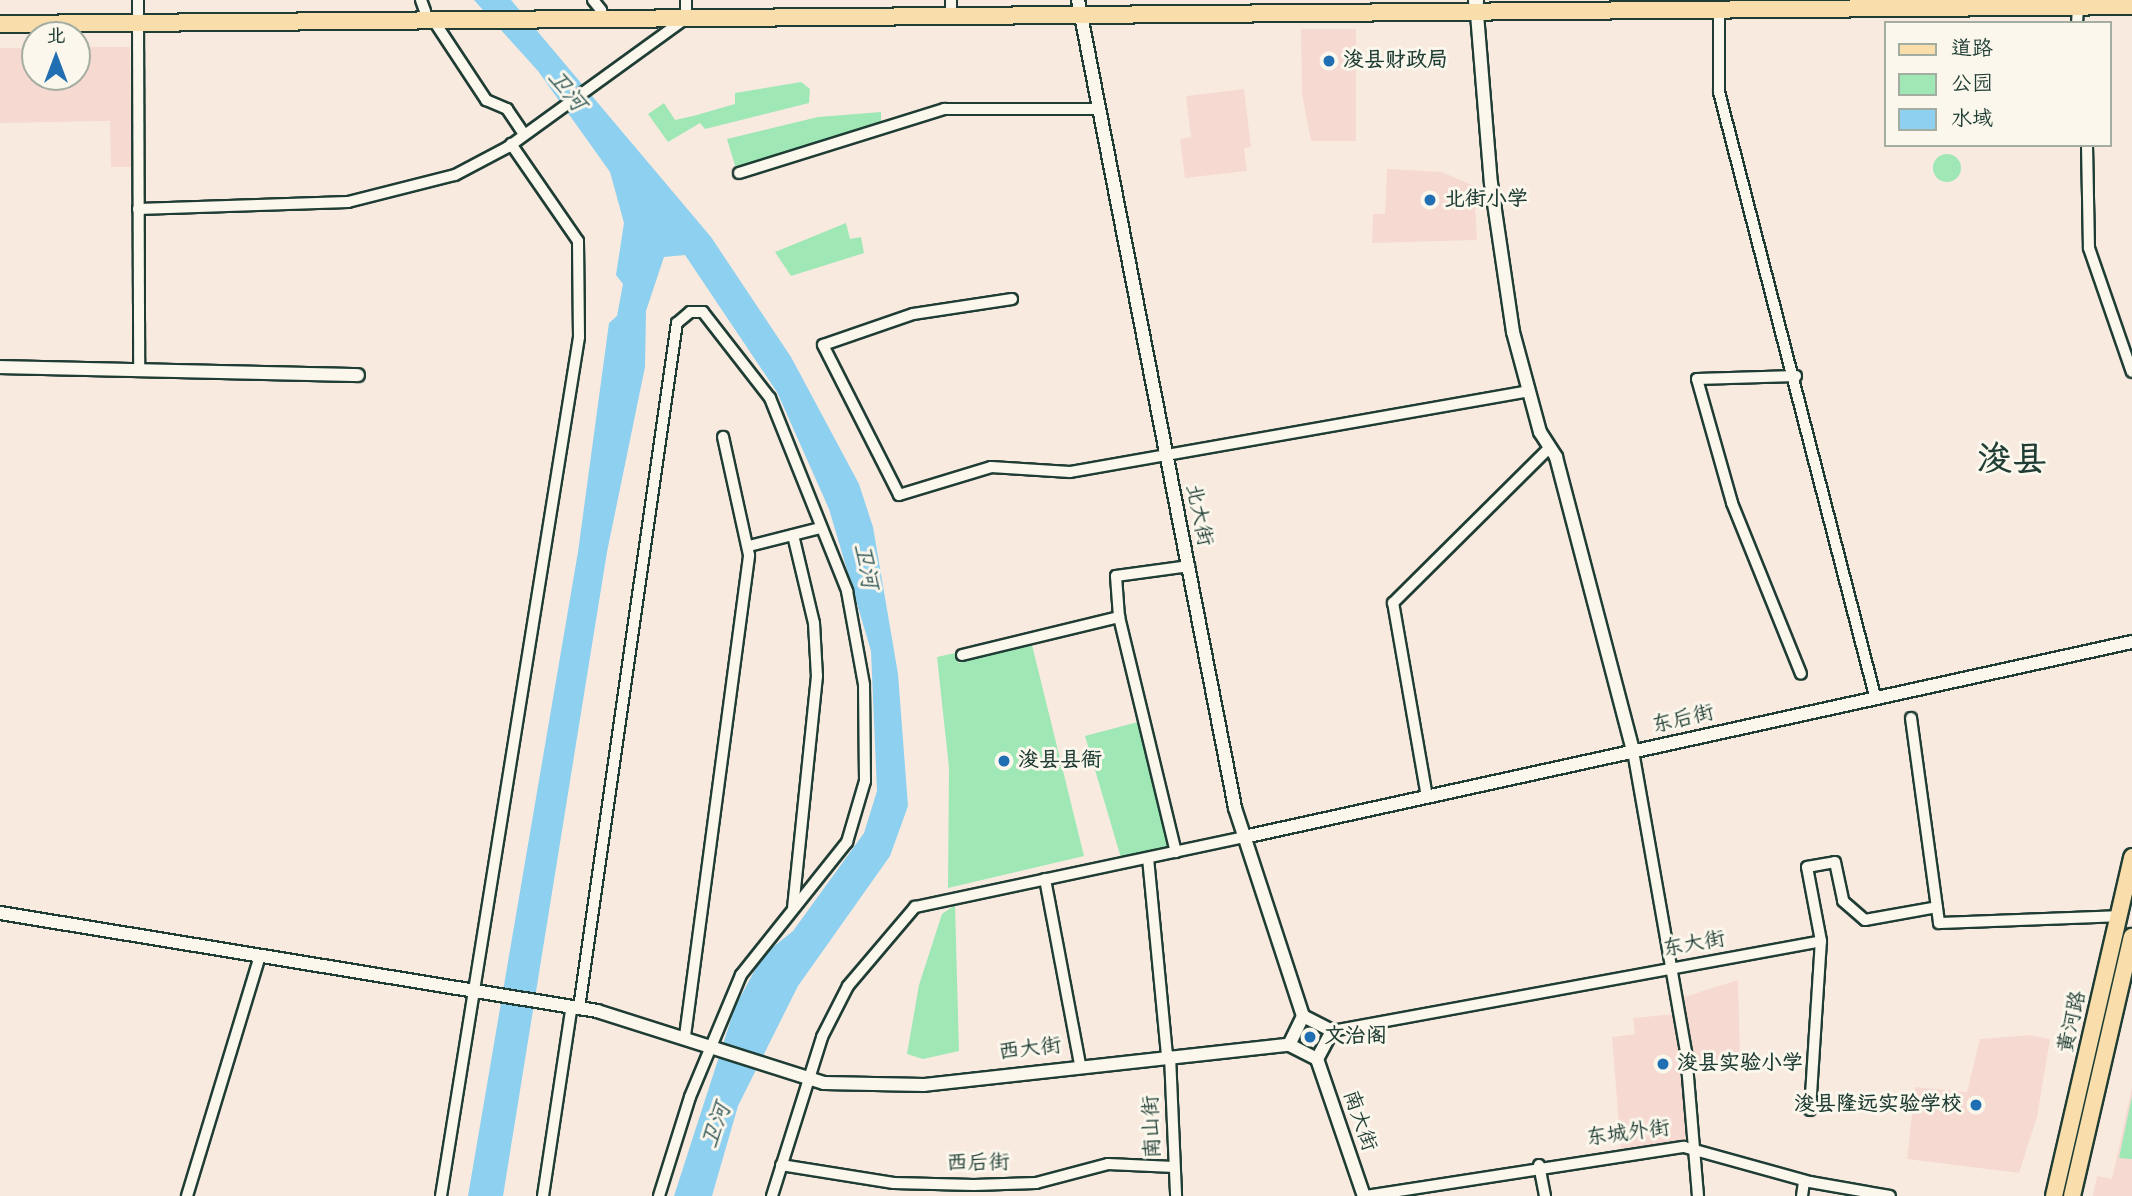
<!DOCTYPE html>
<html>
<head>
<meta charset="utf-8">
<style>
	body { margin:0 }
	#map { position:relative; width:2132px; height:1196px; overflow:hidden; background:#f9eae0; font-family:Kalam,"LXGW WenKai TC",sans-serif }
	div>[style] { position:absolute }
	.built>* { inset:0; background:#f6dad2 }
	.green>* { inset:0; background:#9fe8b6 }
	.round { border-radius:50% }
	.water>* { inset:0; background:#8ed0ef }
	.roads { filter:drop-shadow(2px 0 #1f3d34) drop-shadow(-2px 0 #1f3d34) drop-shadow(0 2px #1f3d34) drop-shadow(0 -2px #1f3d34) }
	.minor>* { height:10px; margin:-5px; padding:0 5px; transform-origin:5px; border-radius:5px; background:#fbf7ec }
	.tertiary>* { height:12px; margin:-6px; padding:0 6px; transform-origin:6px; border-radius:6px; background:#fbf7ec }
	.secondary>* { height:14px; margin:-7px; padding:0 7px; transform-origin:7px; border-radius:7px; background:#fbf7ec }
	.primary>* { height:16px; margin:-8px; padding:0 8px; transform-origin:8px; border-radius:8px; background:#f9deab }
	.dots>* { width:19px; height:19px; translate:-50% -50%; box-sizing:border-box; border:4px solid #fbf7ec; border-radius:50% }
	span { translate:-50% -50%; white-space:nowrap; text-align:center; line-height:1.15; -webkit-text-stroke:6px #fbf7ec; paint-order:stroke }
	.poi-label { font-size:21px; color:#1f3d34; font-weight:700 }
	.left { translate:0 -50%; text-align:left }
	.right { translate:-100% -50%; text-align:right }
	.street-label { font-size:21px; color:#1f3d34 }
	.water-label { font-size:23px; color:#355a59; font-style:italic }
	.town-label { font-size:35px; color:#1f3d34; font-weight:700 }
	.legend { position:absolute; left:1884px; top:21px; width:228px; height:126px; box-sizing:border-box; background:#fbf7ec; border:2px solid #a3ada2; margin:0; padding:9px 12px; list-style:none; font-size:21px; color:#1f3d34 }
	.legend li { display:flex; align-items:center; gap:14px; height:35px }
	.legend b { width:35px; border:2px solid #a3ada2 }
	.north { position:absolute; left:21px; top:21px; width:70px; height:70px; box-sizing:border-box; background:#fbf7ec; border:2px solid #a3ada2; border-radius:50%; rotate:0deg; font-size:19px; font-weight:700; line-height:28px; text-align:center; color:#1f3d34 }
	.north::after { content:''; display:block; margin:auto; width:24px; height:32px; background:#1f6fb2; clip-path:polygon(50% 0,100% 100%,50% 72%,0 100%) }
</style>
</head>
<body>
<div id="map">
	<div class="built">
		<i style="clip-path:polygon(1301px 29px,1356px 29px,1356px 141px,1311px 141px,1302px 94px)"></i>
		<i style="clip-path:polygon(77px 47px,130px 47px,132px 167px,111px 167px,110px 121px,0 123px,0 48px,35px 48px,35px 77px,77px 77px)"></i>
		<i style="clip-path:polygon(1244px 89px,1251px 147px,1244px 148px,1247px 171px,1185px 178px,1180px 139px,1191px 137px,1186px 96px)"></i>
		<i style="clip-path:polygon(1387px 169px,1442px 172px,1474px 186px,1477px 240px,1372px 243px,1373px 214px,1385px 214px)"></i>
		<i style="clip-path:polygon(1738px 980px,1740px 1061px,1683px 1067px,1692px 1142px,1621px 1151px,1612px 1037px,1635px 1034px,1633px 1018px,1685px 1013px,1684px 997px)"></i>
		<i style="clip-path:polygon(2029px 1035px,2050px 1039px,2037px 1117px,2019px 1173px,1907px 1159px,1915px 1087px,1967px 1092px,1980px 1039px)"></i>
		<i style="clip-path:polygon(2132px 1087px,2132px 1196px,2093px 1196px,2097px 1176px,2112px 1179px)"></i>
	</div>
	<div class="green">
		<i style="clip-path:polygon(801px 82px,810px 89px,809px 103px,705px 129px,700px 123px,668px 142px,648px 114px,664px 103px,675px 120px,693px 116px,735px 104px,735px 93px)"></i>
		<i style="clip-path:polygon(881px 112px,881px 124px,736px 169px,727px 139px,818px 117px)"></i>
		<i class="round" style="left:1933px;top:154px;width:28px;height:28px"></i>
		<i style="clip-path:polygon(846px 223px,850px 239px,861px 237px,864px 253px,791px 276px,775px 252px)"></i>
		<i style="clip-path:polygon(1032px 645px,1084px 856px,948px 888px,949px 768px,937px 657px,955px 653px,958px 663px)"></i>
		<i style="clip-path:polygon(1138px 722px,1170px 845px,1121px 858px,1085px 736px)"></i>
		<i style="clip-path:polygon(955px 905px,959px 1051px,923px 1059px,907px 1054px,919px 985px,942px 914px)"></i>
		<i style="clip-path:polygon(2132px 1096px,2132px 1159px,2119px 1158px)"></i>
	</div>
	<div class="water">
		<i style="clip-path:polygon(474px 0,511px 0,711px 237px,791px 357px,859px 484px,873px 527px,898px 674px,908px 806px,890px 856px,798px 986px,738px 1106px,712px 1196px,674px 1196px,735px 1007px,763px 955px,793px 931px,864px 833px,877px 791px,871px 651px,829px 509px,777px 392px,685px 255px,664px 257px,646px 311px,645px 367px,607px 552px,503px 1196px,468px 1196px,578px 552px,609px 323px,617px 316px,623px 284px,616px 275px,624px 223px,610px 172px,538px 71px)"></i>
	</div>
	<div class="roads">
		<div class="minor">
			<i style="left:138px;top:0;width:14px;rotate:90deg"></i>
			<i style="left:421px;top:0;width:12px;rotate:70deg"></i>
			<i style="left:593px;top:0;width:13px;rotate:51deg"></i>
			<i style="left:686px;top:0;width:9px;rotate:90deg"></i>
			<i style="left:951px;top:0;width:7px;rotate:90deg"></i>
			<i style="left:1719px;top:9px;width:83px;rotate:90deg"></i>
			<i style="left:1719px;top:92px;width:624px;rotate:75.52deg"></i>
			<i style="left:434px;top:21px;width:95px;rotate:56.6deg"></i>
			<i style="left:486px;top:100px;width:23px;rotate:23deg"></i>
			<i style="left:507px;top:109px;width:30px;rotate:56deg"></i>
			<i style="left:138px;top:23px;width:346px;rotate:89.8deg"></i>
			<i style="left:2077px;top:23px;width:16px;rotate:-86deg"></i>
			<i style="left:2087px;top:145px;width:103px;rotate:88.9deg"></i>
			<i style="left:2089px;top:248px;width:131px;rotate:70.9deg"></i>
			<i style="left:739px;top:173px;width:215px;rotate:-17.3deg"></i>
			<i style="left:944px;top:109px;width:154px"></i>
			<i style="left:138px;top:209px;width:210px;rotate:-1.9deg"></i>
			<i style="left:348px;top:202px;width:110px;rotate:-14.2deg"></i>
			<i style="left:455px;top:175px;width:60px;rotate:-27.8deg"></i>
			<i style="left:508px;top:147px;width:218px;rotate:-35.9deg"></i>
			<i style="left:1012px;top:299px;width:100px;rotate:171.4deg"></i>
			<i style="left:913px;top:314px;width:95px;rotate:161deg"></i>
			<i style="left:823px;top:345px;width:168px;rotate:63.1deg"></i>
			<i style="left:899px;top:495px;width:96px;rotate:-16.9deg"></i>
			<i style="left:991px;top:467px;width:79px;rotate:3.6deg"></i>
			<i style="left:1070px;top:472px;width:466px;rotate:-10deg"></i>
			<i style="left:1796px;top:376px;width:99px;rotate:178.3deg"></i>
			<i style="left:1697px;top:379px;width:129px;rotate:74.2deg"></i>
			<i style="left:1732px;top:503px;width:184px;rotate:68deg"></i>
			<i style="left:793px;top:535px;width:90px;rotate:76.6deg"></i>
			<i style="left:814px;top:623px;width:53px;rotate:86.8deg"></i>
			<i style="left:817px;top:676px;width:232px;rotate:95.9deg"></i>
			<i style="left:749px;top:546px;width:73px;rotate:-14.2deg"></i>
			<i style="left:1119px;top:617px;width:242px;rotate:76.4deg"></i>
			<i style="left:962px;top:655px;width:162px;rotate:-13.6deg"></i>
			<i style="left:1119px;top:617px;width:41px;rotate:-94.2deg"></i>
			<i style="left:1116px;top:576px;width:74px;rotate:-7.8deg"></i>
			<i style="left:1911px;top:718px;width:207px;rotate:82.2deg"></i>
			<i style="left:1939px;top:923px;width:179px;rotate:-2.2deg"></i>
			<i style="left:1633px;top:751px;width:307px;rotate:80deg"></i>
			<i style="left:1686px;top:1053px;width:144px;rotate:85.2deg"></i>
			<i style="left:1427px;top:797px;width:197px;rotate:-99.9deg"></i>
			<i style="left:1393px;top:603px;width:220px;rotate:-44.8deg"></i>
			<i style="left:1148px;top:858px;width:199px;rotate:84.5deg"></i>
			<i style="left:1045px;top:879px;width:188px;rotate:79.3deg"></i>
			<i style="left:579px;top:1008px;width:692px;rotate:-81.86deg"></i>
			<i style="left:677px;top:323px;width:17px;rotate:-40deg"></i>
			<i style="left:690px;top:312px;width:13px"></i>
			<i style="left:703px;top:312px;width:109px;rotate:52.1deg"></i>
			<i style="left:770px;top:398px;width:208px;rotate:68.2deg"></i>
			<i style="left:847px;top:591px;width:96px;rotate:79.7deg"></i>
			<i style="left:864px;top:685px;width:96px;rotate:89.4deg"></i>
			<i style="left:865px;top:781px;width:64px;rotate:106.4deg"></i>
			<i style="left:847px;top:842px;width:170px;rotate:128.6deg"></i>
			<i style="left:741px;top:975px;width:132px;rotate:112.7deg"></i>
			<i style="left:690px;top:1097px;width:104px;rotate:107.4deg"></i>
			<i style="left:1332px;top:1031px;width:497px;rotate:-10.4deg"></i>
			<i style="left:1821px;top:941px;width:75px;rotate:-100.7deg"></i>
			<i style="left:1807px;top:867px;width:28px;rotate:-10deg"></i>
			<i style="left:1835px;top:862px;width:40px;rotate:78deg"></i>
			<i style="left:1843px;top:901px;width:29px;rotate:41deg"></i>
			<i style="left:1865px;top:920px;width:73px;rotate:-10.2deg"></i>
			<i style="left:685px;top:1036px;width:485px;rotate:-82.4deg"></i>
			<i style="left:749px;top:555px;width:121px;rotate:-102.4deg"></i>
			<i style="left:1170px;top:1056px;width:140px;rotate:87.5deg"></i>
			<i style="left:1810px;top:1110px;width:169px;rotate:-86.3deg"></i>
			<i style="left:781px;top:1165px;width:114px;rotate:9.1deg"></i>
			<i style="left:894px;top:1183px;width:80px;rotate:1.4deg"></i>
			<i style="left:974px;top:1185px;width:62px;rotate:-1.8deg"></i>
			<i style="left:1036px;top:1183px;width:74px;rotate:-14.8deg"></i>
			<i style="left:1108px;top:1164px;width:66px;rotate:2.6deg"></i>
			<i style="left:1539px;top:1165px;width:32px;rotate:79deg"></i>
			<i style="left:187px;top:1196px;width:251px;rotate:-73.1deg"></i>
			<i style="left:441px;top:1196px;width:870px;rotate:-80.87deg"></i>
			<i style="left:579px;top:337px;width:96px;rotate:-90.6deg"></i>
			<i style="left:578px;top:241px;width:118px;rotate:-124.6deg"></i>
			<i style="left:543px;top:1196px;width:187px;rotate:-81.4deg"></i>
			<i style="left:772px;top:1196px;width:167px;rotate:-72.5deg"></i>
			<i style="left:822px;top:1037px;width:57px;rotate:-63deg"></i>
			<i style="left:848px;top:986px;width:104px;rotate:-49.7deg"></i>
			<i style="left:915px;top:907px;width:336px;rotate:-12deg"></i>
			<i style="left:1366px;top:1196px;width:322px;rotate:-8.8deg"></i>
			<i style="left:1684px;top:1147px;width:131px;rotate:15.5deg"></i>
			<i style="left:1810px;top:1182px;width:81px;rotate:9.9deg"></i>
			<i style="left:1802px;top:1196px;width:15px;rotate:-82deg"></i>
		</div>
		<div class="tertiary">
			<i style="left:1078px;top:0;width:823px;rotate:79deg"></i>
			<i style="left:1235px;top:808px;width:219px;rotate:71.9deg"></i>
			<i style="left:1476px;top:2px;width:182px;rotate:85.3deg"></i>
			<i style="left:1491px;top:183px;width:151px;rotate:81.6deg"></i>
			<i style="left:1513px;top:332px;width:104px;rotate:74.9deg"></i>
			<i style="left:1540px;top:432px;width:30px;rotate:57deg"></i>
			<i style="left:1556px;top:457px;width:304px;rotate:75.3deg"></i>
			<i style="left:0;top:367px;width:358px;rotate:1.3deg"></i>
			<i style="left:1244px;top:837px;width:909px;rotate:-12.39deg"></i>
			<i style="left:0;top:913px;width:605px;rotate:9.32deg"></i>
			<i style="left:597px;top:1011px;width:238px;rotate:17.6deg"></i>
			<i style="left:824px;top:1083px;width:100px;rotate:1.1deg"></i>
			<i style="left:924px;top:1085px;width:367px;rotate:-6.3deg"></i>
			<i style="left:1303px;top:1016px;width:33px;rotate:27deg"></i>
			<i style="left:1332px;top:1031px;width:32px;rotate:118deg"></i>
			<i style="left:1317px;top:1059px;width:31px;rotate:-153deg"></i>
			<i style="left:1289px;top:1045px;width:32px;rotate:-64deg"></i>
			<i style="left:1317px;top:1059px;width:145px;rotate:71.1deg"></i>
		</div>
		<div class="secondary">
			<i style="left:1476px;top:0;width:2px;rotate:90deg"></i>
		</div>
		<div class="primary">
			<i style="left:0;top:24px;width:2132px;rotate:-0.48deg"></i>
			<i style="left:2054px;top:1196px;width:348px;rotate:-77deg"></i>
			<i style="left:2072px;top:1196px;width:266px;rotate:-77deg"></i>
		</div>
	</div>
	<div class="dots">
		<i style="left:1329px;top:61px;background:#1f6fb2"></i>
		<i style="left:1430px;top:200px;background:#1f6fb2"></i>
		<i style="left:1004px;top:761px;background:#1f6fb2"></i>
		<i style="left:1310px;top:1037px;background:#1f6fb2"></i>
		<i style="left:1663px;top:1064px;background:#1f6fb2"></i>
		<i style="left:1976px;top:1105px;background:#1f6fb2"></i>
	</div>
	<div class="poi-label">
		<span class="left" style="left:1343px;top:61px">浚县财政局</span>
		<span class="left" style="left:1444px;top:200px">北街小学</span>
		<span class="left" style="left:1018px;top:761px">浚县县衙</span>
		<span class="left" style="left:1324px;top:1037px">文治阁</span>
		<span class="left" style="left:1677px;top:1064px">浚县实验小学</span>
		<span class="right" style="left:1962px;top:1105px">浚县隆远实验学校</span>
	</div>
	<div class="street-label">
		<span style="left:1198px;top:515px;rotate:78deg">北大街</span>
		<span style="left:1683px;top:720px;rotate:-13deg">东后街</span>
		<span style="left:1694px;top:945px;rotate:-10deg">东大街</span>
		<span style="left:2073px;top:1022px;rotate:-77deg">黄河路</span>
		<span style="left:1030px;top:1050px;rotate:-7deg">西大街</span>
		<span style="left:1359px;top:1121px;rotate:71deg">南大街</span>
		<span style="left:1153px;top:1127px;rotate:-92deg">南山街</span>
		<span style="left:1628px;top:1134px;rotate:-7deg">东城外街</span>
		<span style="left:978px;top:1164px;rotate:-1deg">西后街</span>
	</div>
	<div class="water-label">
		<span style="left:566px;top:91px;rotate:51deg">卫河</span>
		<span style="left:865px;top:566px;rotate:79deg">卫河</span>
		<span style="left:717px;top:1126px;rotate:-70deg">卫河</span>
	</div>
	<div class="town-label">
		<span style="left:2012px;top:461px">浚县</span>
	</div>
	<ul class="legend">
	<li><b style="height:9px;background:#f9deab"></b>道路</li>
	<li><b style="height:19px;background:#9fe8b6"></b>公园</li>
	<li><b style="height:19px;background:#8ed0ef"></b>水域</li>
	</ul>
	<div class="north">北</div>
</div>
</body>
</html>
